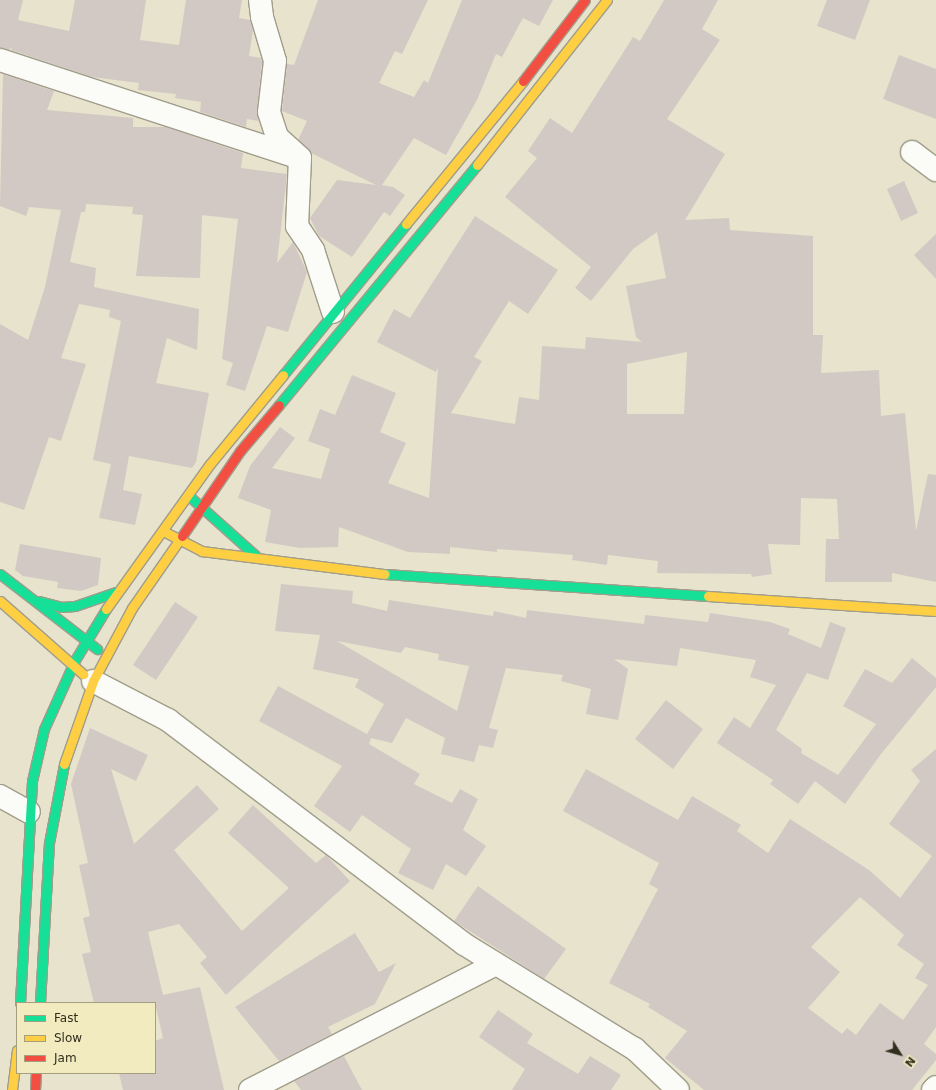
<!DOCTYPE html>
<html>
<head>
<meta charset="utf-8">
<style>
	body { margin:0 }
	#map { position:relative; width:936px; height:1090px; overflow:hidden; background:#e7e3cc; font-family:"DejaVu Sans",sans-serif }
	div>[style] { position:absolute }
	.building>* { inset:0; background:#d3c9c4 }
	.roads { filter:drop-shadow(1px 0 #a09d8b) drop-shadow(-1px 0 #a09d8b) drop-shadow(0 1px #a09d8b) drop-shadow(0 -1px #a09d8b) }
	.street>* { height:22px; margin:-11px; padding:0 11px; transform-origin:11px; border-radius:11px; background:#fbfbf7 }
	.fast>* { height:9px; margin:-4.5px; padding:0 4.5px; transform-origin:4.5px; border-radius:4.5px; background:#16e098 }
	.slow>* { height:9px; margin:-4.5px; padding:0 4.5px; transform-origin:4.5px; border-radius:4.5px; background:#ffcf43 }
	.jam>* { height:9px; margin:-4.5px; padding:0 4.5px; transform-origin:4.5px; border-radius:4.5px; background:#f24e42 }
	span { translate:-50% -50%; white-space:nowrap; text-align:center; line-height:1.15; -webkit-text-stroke:3px #f3ebc0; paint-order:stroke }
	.legend { position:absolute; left:16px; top:1002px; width:140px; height:72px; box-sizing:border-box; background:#f3ebc0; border:1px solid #a59f7f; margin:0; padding:5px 7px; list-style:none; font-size:12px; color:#312e1d }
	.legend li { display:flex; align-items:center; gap:8px; height:20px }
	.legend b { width:20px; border:1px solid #a59f7f }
	.north { position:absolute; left:880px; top:1034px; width:40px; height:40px; -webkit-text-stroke:3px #f3ebc0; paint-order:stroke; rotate:127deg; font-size:11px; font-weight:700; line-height:16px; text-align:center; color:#312e1d }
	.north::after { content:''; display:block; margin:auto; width:14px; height:18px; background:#312e1d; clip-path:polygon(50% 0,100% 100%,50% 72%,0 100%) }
</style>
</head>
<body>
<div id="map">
	<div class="building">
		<i style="clip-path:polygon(0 0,23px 0,18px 20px,69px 31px,75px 0,146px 0,140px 40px,179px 45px,186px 0,242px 0,239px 18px,250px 20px,253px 30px,249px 56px,261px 58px,262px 62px,257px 111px,259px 121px,247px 119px,246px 127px,200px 112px,201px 102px,175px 98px,176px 94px,138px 90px,139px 83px,92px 77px,11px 50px,12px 47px,9px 50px,0 48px)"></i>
		<i style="clip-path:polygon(318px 0,428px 0,402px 54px,395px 51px,379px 83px,414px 97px,424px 80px,428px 83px,462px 0,553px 0,539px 26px,523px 18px,502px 57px,496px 54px,477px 100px,446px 155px,414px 138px,382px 185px,393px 187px,405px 195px,390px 216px,384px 212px,352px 257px,319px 236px,310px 218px,337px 180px,376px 185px,311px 153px,298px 140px,307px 121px,282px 111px,287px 64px,294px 65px)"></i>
		<i style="clip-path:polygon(evenodd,664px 0,718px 0,702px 29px,720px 40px,667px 119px,725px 154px,685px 220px,729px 218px,730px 230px,813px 236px,813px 335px,823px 335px,821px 373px,879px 370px,881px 416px,905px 413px,916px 531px,928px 474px,936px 475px,936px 582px,892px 573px,892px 582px,825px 582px,826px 539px,839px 539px,837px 499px,801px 498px,800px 545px,768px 544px,772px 574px,752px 577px,751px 574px,657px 573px,658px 561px,608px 555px,607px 565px,572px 560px,573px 555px,497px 549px,497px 552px,450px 547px,450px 554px,408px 552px,339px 527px,338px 547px,300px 548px,265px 542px,271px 510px,238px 498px,250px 466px,280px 427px,295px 438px,272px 468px,321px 479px,330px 449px,308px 441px,320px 409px,335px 415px,352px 375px,396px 393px,380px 432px,406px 443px,388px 483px,429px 498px,438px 367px,436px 372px,377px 342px,394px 309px,410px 318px,475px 216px,558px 270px,528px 314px,509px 301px,474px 357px,482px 361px,451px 413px,515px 424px,519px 397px,539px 400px,542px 346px,585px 349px,586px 337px,642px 342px,636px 337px,626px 286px,666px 278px,657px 232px,633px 249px,591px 301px,575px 288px,591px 267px,505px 197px,537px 158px,528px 151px,550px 118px,572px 133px,633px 37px,640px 41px,664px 0,687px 352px,684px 414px,627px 414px,627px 364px,687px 352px)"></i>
		<i style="clip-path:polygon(827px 0,870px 0,855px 40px,817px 26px)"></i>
		<i style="clip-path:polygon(899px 55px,936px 69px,936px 119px,883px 99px)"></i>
		<i style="clip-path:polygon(3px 74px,54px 91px,47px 110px,133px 118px,133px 127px,166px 127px,243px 153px,241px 168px,287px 174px,277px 263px,293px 242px,307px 272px,288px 332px,267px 326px,245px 391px,226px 385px,233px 363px,222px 359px,238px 219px,202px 215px,200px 278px,136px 276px,143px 215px,132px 214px,133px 207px,86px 204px,85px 212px,81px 212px,70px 262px,96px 268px,94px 287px,199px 309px,197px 350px,167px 338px,156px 383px,209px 393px,196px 462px,192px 468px,129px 456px,123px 490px,142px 494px,135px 525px,99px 518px,111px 464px,93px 460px,121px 321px,109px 317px,110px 310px,79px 304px,61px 358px,86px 364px,61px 441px,49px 437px,24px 510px,0 502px,0 324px,28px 340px,45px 287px,61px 210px,29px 207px,26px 216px,0 206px)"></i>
		<i style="clip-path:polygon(904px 181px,918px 213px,901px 221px,887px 189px)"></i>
		<i style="clip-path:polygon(936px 234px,936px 279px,914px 255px)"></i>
		<i style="clip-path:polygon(20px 544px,101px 558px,98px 585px,81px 591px,57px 588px,58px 582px,23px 576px,15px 570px)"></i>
		<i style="clip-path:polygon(evenodd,281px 584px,353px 591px,352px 603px,387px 611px,389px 600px,493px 616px,494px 611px,526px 618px,527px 610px,644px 624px,645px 615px,708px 622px,710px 613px,770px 622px,790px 629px,788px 634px,821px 648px,830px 622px,846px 628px,828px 680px,807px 673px,776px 730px,802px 749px,801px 753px,838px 775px,876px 724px,843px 706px,865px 669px,892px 683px,912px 658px,936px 678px,936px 687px,881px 754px,845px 804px,815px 781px,798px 804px,770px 784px,773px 780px,717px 743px,734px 717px,750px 728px,776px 685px,750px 677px,756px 660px,680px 648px,677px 666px,614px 659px,628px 669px,618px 720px,586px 714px,591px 689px,561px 681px,563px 675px,506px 668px,489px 728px,498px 730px,493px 748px,479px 745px,474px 762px,441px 754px,445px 738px,406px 718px,392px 743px,371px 738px,369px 744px,420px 774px,414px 784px,452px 803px,460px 789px,478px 799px,463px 830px,486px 846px,466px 876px,446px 864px,433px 890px,398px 873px,411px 849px,362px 815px,350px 832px,314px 806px,342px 766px,259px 721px,278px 686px,367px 734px,384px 704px,355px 687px,359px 679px,313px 669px,320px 635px,275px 631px,281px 584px,337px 641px,401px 653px,405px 647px,439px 654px,438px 660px,469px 666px,457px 711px,337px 641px)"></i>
		<i style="clip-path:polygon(175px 602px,198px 617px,156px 680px,133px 665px)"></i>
		<i style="clip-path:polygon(666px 700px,703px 729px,673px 769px,635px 739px)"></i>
		<i style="clip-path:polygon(90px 728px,148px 755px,136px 781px,111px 769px,134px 844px,197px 785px,219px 809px,174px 850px,242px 931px,289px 888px,228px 833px,253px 805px,316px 863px,326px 855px,350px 881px,226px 995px,200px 963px,207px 957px,179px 924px,148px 932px,163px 995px,200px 987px,224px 1090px,123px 1090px,119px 1073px,155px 1073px,155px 1041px,163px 1038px,155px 1003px,94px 1003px,82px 954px,91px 952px,83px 918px,90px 916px,79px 865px,88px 863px,71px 784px)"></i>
		<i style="clip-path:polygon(evenodd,936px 749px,936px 1027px,924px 1044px,936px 1054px,936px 1060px,912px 1090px,704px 1090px,665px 1058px,687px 1031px,648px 1007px,650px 1004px,609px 983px,658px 889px,649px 884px,659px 863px,563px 811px,586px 769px,678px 820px,692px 796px,741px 825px,737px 831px,768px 853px,790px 819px,869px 870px,900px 898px,932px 856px,889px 824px,920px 781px,911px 770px,936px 749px,860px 897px,904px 935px,897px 945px,924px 964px,915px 978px,928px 985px,903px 1020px,880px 1003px,856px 1035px,847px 1028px,842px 1034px,808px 1008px,840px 972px,811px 947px,860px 897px)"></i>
		<i style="clip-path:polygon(478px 886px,566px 949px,544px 979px,454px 921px)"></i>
		<i style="clip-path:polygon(355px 933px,379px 972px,396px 963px,375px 1004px,328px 1027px,332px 1034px,279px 1061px,235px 1007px)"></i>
		<i style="clip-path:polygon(498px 1010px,533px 1034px,527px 1043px,578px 1074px,590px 1056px,621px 1075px,611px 1090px,512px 1090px,525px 1069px,479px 1037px)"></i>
		<i style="clip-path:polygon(344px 1056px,362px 1090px,301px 1090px,294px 1081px)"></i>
	</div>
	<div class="roads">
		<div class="street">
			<i style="left:260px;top:0;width:17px;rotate:83deg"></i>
			<i style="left:262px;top:17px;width:46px;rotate:73.5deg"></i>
			<i style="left:275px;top:61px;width:51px;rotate:96.7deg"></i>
			<i style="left:269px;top:112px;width:26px;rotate:72deg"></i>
			<i style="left:277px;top:137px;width:31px;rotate:42deg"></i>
			<i style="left:300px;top:158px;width:68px;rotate:92.5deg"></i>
			<i style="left:297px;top:226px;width:29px;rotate:56deg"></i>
			<i style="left:313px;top:250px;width:65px;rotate:72.1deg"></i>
			<i style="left:0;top:60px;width:308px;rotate:18.1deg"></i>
			<i style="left:912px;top:152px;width:30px;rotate:37deg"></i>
			<i style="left:93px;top:681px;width:85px;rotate:27.5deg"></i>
			<i style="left:168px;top:720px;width:371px;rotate:37.1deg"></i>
			<i style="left:464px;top:944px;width:201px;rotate:31.6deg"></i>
			<i style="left:635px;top:1049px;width:59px;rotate:43.6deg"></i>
			<i style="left:0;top:796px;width:33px;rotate:29deg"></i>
			<i style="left:250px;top:1090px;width:276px;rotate:-27.1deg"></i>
			<i style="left:933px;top:1090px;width:4px;rotate:-45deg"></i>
		</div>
		<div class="fast">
			<i style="left:283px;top:375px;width:195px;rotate:-50.8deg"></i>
			<i style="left:279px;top:405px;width:311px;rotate:-50.5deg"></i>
			<i style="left:189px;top:496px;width:89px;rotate:41.8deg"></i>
			<i style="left:0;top:574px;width:123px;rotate:37.7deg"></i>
			<i style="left:385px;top:574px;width:324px;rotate:3.9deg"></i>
			<i style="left:39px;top:601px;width:23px;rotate:15deg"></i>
			<i style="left:61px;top:607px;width:14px;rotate:-4deg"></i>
			<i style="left:75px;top:606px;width:43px;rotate:-18.9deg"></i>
			<i style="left:20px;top:1003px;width:222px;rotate:-86.9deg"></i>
			<i style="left:32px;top:781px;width:53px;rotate:-77deg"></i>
			<i style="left:44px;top:729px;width:76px;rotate:-65.8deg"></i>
			<i style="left:75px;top:660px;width:60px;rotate:-58.7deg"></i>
			<i style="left:40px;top:1003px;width:160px;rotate:-86.8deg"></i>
			<i style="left:49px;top:843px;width:80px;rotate:-79.2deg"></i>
		</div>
		<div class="slow">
			<i style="left:477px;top:165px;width:210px;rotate:-51.8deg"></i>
			<i style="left:406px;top:224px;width:185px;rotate:-50.7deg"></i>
			<i style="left:165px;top:532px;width:42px;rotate:27.2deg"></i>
			<i style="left:202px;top:551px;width:184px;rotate:7.2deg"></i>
			<i style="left:708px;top:596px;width:228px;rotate:3.8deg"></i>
			<i style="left:0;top:601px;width:111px;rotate:41.3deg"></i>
			<i style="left:106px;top:609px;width:178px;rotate:-54.4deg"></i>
			<i style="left:210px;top:464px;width:115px;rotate:-50.6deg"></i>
			<i style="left:64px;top:764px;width:88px;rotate:-70.7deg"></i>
			<i style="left:93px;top:681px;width:83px;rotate:-61.9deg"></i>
			<i style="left:132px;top:608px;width:88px;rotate:-55.2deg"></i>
			<i style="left:12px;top:1090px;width:40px;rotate:-82.9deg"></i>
		</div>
		<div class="jam">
			<i style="left:523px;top:81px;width:102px;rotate:-52.6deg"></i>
			<i style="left:182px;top:536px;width:103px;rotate:-55.7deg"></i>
			<i style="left:240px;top:451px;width:60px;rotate:-49.7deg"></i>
			<i style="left:35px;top:1090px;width:17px;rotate:-87deg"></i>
		</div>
	</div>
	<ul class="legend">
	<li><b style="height:5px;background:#16e098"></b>Fast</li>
	<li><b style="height:5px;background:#ffcf43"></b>Slow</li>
	<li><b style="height:5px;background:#f24e42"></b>Jam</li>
	</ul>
	<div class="north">N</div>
</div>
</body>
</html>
